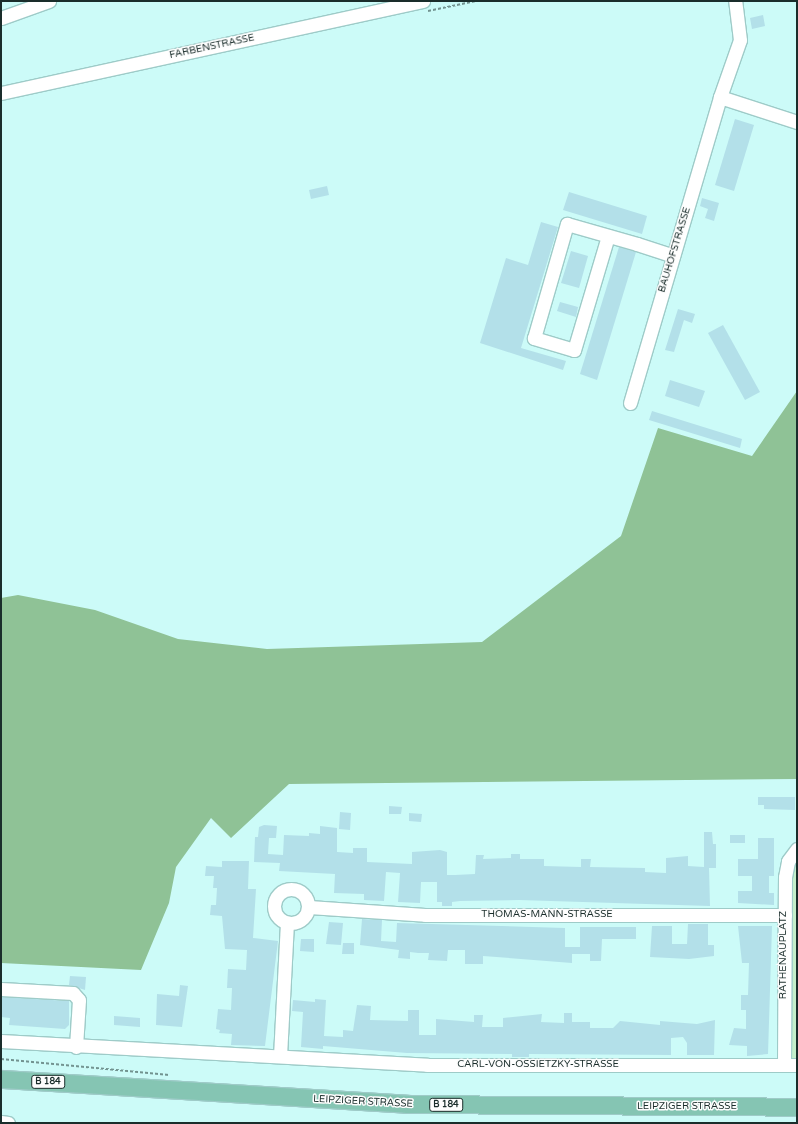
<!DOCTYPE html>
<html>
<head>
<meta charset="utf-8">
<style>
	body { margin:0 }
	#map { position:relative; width:798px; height:1124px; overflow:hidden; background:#ccfbf8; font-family:"Varela Round",sans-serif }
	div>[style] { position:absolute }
	.green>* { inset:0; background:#c4efca }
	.forest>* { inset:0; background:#8fc296 }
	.building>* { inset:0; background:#b3e0e9 }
	.path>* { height:2px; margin-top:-1px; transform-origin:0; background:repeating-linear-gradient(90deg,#729390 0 3px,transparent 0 5px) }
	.roads { filter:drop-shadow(1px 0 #9ecbc8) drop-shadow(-1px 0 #9ecbc8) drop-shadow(0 1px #9ecbc8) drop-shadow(0 -1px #9ecbc8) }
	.minor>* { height:13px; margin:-6.5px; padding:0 6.5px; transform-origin:6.5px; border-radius:6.5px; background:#fff }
	.minor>.ring { margin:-6.5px; padding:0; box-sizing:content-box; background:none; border:13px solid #fff; border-radius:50% }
	.major>* { height:17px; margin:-8.5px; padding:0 8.5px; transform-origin:8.5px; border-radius:8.5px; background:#85c5b3 }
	span { translate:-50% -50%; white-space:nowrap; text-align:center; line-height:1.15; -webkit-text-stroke:3px #fdfdfd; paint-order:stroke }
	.shield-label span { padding:1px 3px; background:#fdfdfd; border:1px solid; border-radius:3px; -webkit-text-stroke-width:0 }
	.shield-label { font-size:9px; color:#1a2d2b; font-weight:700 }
	.street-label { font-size:10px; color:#1a2d2b }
	.frame { position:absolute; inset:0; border:2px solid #1a2d2b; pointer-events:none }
</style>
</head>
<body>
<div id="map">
	<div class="green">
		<i style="clip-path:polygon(797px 861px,797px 1059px,791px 1059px,792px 871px)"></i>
	</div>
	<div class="forest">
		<i style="clip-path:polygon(797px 391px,797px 779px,289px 784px,231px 838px,211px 818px,176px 867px,169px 903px,141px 970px,1px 963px,1px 598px,18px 595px,95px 610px,178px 639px,267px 649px,482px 642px,621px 536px,658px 428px,752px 456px)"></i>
	</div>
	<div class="building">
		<i style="clip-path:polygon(763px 15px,765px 26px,752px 29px,750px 18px)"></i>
		<i style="clip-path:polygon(735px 119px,754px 125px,734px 191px,715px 185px)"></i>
		<i style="clip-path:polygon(327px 186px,329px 195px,311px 199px,309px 190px)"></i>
		<i style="clip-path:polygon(569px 192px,647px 216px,642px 234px,563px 210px)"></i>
		<i style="clip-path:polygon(702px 198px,719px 203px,714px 221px,705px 218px,708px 209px,700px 206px)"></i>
		<i style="clip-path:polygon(541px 222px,558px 227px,521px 348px,566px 361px,563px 370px,480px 343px,506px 258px,528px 265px)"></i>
		<i style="clip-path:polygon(619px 247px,636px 252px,597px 380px,580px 374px)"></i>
		<i style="clip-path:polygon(571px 251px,588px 256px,579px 288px,561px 283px)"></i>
		<i style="clip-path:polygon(560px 302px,578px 307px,576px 317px,557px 311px)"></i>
		<i style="clip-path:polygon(678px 309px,695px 314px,692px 323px,684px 320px,674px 352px,665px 350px)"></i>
		<i style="clip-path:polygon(723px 325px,760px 392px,745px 400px,708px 333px)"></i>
		<i style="clip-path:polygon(670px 380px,705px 391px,699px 407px,665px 396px)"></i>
		<i style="clip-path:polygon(652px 411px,742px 439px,740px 448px,649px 420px)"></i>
		<i style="clip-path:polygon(758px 797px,795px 797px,795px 810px,764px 809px,764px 805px,758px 805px)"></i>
		<i style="clip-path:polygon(389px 806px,402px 807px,401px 814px,389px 814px)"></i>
		<i style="clip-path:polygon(340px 812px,351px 813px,350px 830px,339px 829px)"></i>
		<i style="clip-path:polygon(409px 813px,422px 814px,421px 822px,409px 821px)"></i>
		<i style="clip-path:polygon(264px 825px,277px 826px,276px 838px,269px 838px,268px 854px,283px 855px,284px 835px,309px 836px,309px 833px,320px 834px,320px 826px,337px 828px,337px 852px,353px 853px,353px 848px,367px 848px,367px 862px,412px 864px,412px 852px,440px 850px,447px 852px,447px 875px,455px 875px,475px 874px,476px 855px,484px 855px,483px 859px,511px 858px,511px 854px,520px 854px,520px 859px,544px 859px,544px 866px,581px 867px,581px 859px,591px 859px,590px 867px,645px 868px,645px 872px,666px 873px,666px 858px,688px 856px,688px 866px,704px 867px,704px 832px,712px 832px,713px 844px,716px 844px,716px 868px,709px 868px,710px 906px,519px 900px,460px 901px,452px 902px,452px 906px,442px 906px,442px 902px,437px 902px,437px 882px,421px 882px,420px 903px,398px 902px,400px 873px,386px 872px,384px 901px,364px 900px,364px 894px,334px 893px,335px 874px,279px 871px,280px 863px,254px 862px,255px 837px,258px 837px,259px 827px)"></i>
		<i style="clip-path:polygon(730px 835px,745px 835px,745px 843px,730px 843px)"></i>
		<i style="clip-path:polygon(758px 838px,774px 838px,774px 876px,769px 876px,769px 893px,774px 893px,774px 905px,738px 903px,738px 891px,752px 891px,752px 876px,738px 876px,738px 859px,758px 859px)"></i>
		<i style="clip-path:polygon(222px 861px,249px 861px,248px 889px,256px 889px,253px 938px,278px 941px,265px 1046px,231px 1045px,232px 1034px,219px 1033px,220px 1030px,216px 1029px,218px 1009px,231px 1010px,232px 988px,227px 988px,228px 969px,246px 970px,247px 950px,225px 949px,222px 916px,210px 915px,211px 905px,216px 905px,217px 888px,213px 888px,214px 876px,205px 876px,206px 866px,222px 867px)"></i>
		<i style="clip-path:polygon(362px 919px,382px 920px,381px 941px,396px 942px,397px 923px,565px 928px,565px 947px,580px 947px,580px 927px,636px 927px,636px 939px,602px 939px,601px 961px,590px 961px,590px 954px,572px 954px,572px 963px,483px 956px,483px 964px,465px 964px,465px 950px,448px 950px,447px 961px,428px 960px,429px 953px,418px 953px,410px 952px,410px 959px,398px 958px,399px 950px,360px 945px)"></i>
		<i style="clip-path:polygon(329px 922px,343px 923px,341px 945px,326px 944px)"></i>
		<i style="clip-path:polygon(688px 924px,708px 924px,708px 945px,714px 945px,714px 956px,689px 959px,650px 957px,652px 926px,672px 926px,672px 944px,687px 944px)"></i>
		<i style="clip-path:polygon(738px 926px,772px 926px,768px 1054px,747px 1056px,747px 1046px,729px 1045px,734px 1028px,746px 1029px,746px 1010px,741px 1010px,741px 995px,748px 995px,749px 963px,742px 963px)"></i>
		<i style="clip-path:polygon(301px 939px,314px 939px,314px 952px,300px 951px)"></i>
		<i style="clip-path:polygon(343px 943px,354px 943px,354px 954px,342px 954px)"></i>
		<i style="clip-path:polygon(70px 976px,86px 977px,85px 990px,69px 985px)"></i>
		<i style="clip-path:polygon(180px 985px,188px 986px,182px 1027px,156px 1025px,157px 994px,179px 996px)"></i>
		<i style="clip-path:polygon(1px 997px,69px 1001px,69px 1025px,65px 1029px,9px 1025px,10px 1018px,1px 1017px)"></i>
		<i style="clip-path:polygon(315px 999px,326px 1000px,324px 1036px,343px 1037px,343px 1030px,353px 1031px,357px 1005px,371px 1006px,370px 1020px,408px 1021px,408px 1010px,419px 1010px,419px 1035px,436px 1035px,436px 1019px,474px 1022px,474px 1015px,483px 1015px,482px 1027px,503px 1027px,503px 1018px,542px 1014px,541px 1022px,564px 1023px,564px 1013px,572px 1013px,572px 1022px,590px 1022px,590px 1028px,613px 1028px,620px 1021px,660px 1025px,660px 1021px,697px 1024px,715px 1020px,714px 1055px,687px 1055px,687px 1043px,683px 1037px,671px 1038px,671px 1055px,529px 1054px,529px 1057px,512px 1057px,512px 1054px,407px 1053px,323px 1046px,323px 1049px,301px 1047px,303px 1012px,292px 1011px,293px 1000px,315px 1002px)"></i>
		<i style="clip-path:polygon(114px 1016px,140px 1018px,140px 1027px,114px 1025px)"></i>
	</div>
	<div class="path">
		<i style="left:428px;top:11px;width:49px;rotate:-11.8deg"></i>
		<i style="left:1px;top:1059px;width:169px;rotate:5.4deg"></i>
	</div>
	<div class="roads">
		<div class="minor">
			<i style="left:1px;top:18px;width:51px;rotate:-19.5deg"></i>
			<i style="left:1px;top:93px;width:432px;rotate:-12.3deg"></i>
			<i style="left:720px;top:97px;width:81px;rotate:18deg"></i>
			<i style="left:608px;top:236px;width:119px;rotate:106.6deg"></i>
			<i style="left:574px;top:350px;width:42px;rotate:-163.3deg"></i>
			<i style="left:534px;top:338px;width:119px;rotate:-73.9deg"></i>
			<i style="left:567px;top:224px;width:73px;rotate:15.9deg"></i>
			<i style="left:637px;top:244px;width:38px;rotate:18deg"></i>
			<i style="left:630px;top:403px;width:319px;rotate:-73.6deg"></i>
			<i style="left:720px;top:97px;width:60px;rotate:-70.7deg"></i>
			<i style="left:740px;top:40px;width:39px;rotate:-97deg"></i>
			<i class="ring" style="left:274px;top:889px;width:21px;height:21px"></i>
			<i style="left:309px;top:907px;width:116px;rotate:3.9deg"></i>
			<i style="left:425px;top:915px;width:360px"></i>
			<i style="left:1px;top:989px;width:72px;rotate:3.2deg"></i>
			<i style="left:73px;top:993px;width:9px;rotate:49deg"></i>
			<i style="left:79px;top:1000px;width:47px;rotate:93.7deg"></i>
			<i style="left:1px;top:1041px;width:427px;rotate:3.2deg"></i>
			<i style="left:427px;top:1065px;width:370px"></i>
			<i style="left:280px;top:1056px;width:133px;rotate:-87deg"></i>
			<i style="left:784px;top:1065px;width:188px;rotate:-89.7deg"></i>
			<i style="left:785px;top:877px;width:16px;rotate:-79deg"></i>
			<i style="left:788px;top:861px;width:15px;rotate:-53deg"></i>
			<i style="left:1px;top:1122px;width:7px;rotate:8deg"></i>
		</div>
		<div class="major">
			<i style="left:1px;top:1079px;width:406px;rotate:3.5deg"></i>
			<i style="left:406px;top:1104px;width:391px;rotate:0.4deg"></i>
		</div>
	</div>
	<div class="shield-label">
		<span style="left:48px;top:1082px">B 184</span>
		<span style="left:446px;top:1105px">B 184</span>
	</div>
	<div class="street-label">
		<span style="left:212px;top:47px;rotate:-12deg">FARBENSTRASSE</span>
		<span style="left:675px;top:250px;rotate:-73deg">BAUHOFSTRASSE</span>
		<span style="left:547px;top:915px">THOMAS-MANN-STRASSE</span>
		<span style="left:784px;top:955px;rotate:-90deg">RATHENAUPLATZ</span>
		<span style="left:538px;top:1065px">CARL-VON-OSSIETZKY-STRASSE</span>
		<span style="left:363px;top:1102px;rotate:3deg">LEIPZIGER STRASSE</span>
		<span style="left:687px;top:1107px">LEIPZIGER STRASSE</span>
	</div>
	<div class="frame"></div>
</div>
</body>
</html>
